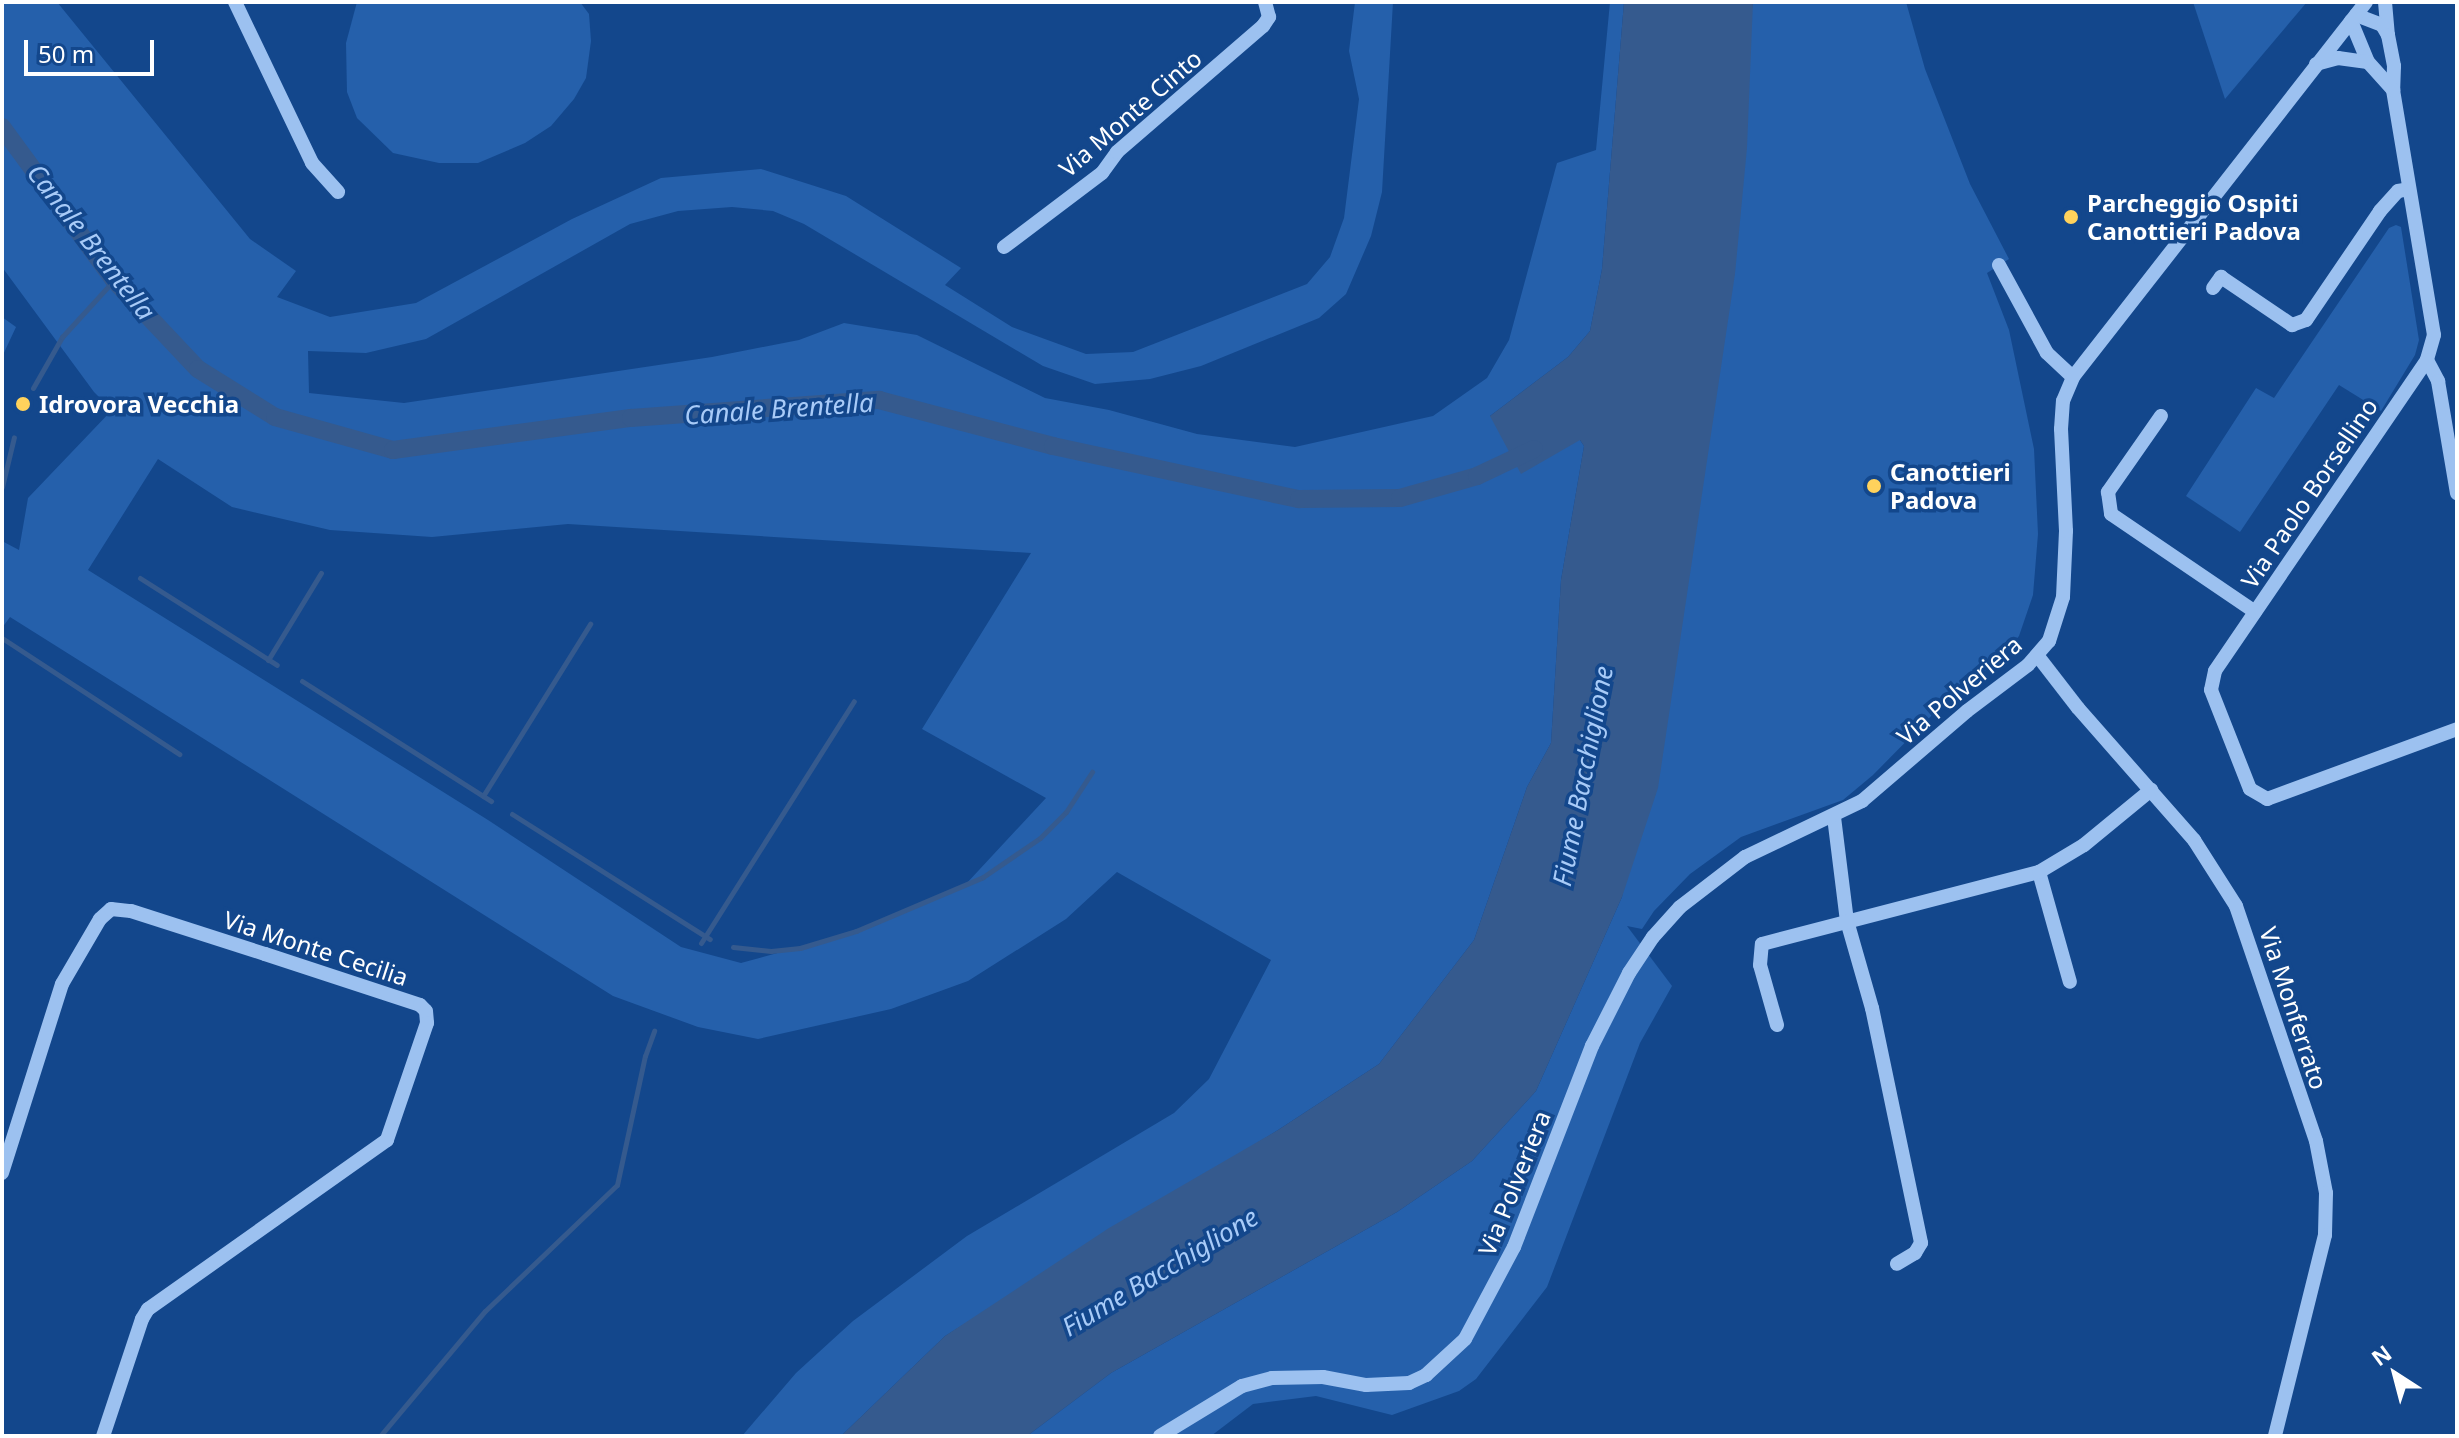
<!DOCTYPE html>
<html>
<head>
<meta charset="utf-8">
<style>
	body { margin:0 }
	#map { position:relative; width:2459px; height:1438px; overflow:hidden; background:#13478c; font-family:"Noto Sans",sans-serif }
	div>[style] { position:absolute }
	.green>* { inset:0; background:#2560ab }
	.water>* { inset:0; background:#355a8e }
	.stream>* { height:5px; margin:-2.5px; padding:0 2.5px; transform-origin:2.5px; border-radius:2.5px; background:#355a8e }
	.canal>* { height:18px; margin:-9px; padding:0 9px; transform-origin:9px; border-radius:9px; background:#355a8e }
	.minor>* { height:14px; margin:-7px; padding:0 7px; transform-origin:7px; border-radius:7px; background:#9cc1f0 }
	.dots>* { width:22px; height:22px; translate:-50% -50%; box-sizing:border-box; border:4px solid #13478c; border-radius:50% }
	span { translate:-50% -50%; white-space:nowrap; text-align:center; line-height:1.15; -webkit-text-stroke:7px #13478c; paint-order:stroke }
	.street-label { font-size:24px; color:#fff }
	.poi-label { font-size:24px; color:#fff; font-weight:700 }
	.left { translate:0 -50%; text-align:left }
	.water-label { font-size:26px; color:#a8cbf8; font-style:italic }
	.frame { position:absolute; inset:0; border:4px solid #fff; pointer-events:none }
	.north { position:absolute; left:2355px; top:1334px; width:80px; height:80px; -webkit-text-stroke:6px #13478c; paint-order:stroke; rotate:324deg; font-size:22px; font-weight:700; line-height:32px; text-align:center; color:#fff }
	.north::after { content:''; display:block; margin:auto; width:28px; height:36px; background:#fff; clip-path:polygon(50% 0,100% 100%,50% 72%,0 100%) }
	.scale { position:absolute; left:24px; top:40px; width:130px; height:36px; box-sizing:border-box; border:4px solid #fff; border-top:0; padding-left:10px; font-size:24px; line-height:28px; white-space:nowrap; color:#fff; -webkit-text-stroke:6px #13478c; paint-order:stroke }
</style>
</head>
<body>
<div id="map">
	<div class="green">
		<i style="clip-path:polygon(evenodd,2px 2px,57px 2px,250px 239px,296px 271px,277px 297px,330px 317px,416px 303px,572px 219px,661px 178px,761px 169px,846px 196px,961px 268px,945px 285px,1012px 327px,1086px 354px,1133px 352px,1307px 284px,1330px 257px,1344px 218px,1359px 99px,1349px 51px,1355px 2px,1393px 2px,1382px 192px,1371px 236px,1346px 294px,1319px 318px,1201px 366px,1150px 379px,1095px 384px,1043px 366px,804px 224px,773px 211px,732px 207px,678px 211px,630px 224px,426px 339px,366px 353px,308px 351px,309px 393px,404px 403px,712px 357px,799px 340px,844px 323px,917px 335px,1045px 398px,1109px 410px,1197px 434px,1295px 447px,1433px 416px,1487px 378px,1509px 340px,1557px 163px,1596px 150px,1610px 2px,1624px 2px,1602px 269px,1590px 331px,1568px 357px,1490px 416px,1580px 440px,1584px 446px,1561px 580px,1551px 743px,1527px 787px,1474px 940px,1379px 1064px,1278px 1130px,945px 1336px,841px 1436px,742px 1436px,796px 1373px,853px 1321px,967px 1236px,1174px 1113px,1209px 1079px,1271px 960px,1117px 872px,1066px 919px,968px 981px,891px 1009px,758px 1039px,698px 1027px,613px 996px,10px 617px,2px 628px,2px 541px,19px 550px,28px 498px,112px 410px,94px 392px,2px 267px,2px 2px,158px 459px,232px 507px,330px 530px,432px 537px,568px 524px,1031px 553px,922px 729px,1046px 798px,966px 884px,872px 927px,741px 963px,681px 947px,488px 820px,88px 570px,158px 459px)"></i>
		<i style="clip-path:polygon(357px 2px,580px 2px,589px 14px,591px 41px,586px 78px,574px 99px,551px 126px,525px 143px,478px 163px,439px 163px,393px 153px,357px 118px,347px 92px,346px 43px)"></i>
		<i style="clip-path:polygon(1753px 2px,1906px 2px,1925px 69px,1970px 184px,2009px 259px,1987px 273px,2009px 330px,2034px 449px,2038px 534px,2033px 595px,2019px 636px,2001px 658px,1939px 708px,1873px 775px,1843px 800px,1741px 837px,1690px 874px,1654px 911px,1642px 929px,1627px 926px,1672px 986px,1640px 1043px,1547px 1287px,1476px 1379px,1459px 1391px,1392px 1415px,1316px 1396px,1253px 1404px,1211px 1436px,1027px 1436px,1111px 1373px,1397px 1212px,1472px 1161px,1536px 1091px,1622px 897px)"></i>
		<i style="clip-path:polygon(2193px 2px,2307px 2px,2225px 99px)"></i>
		<i style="clip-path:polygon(2396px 225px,2401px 227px,2419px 340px,2415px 355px,2381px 411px,2339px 385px,2240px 532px,2186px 496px,2256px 388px,2274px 398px,2389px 228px)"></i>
		<i style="clip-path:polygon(2px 317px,16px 327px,2px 357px)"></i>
	</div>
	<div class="water">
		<i style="clip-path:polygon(1624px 2px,1753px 2px,1747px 148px,1735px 274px,1658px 788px,1622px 897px,1536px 1091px,1472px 1161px,1397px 1212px,1111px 1373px,1027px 1436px,841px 1436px,945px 1336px,1109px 1228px,1278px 1130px,1379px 1064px,1474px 940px,1527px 787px,1551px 743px,1561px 580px,1584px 446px,1580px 440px,1521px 474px,1490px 416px,1568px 357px,1590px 331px,1602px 269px)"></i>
	</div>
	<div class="stream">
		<i style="left:33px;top:388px;width:59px;rotate:-60.4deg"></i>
		<i style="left:62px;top:337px;width:77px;rotate:-47.6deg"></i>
		<i style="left:2px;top:487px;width:51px;rotate:-76.5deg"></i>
		<i style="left:140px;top:578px;width:162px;rotate:32.4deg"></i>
		<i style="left:2px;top:638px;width:212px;rotate:33.2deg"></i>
		<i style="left:268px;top:660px;width:102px;rotate:-58.7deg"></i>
		<i style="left:302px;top:681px;width:224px;rotate:32.4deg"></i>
		<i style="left:483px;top:796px;width:203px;rotate:-58.1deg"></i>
		<i style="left:512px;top:814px;width:234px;rotate:32.3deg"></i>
		<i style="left:701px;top:943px;width:286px;rotate:-57.7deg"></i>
		<i style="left:733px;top:947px;width:38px;rotate:6deg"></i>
		<i style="left:771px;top:951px;width:29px;rotate:-6deg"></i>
		<i style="left:800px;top:948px;width:59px;rotate:-16.9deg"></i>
		<i style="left:856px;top:931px;width:138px;rotate:-23deg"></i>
		<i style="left:983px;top:877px;width:69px;rotate:-34.4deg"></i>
		<i style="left:1040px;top:838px;width:37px;rotate:-45deg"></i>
		<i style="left:1066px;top:812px;width:48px;rotate:-57deg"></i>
		<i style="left:380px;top:1436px;width:163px;rotate:-50deg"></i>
		<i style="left:485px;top:1311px;width:182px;rotate:-43.7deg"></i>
		<i style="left:617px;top:1185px;width:132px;rotate:-77.8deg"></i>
		<i style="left:645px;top:1056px;width:27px;rotate:-70deg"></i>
	</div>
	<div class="canal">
		<i style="left:2px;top:127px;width:190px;rotate:53.8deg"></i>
		<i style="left:114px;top:280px;width:122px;rotate:46.7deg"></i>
		<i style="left:198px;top:369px;width:91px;rotate:31.9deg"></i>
		<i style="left:275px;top:417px;width:123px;rotate:15.6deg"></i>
		<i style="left:393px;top:450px;width:240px;rotate:-7.7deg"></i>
		<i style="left:631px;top:418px;width:249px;rotate:-4.2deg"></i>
		<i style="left:879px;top:400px;width:180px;rotate:14.8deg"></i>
		<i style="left:1053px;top:446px;width:252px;rotate:12.2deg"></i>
		<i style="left:1299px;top:499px;width:101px;rotate:-0.6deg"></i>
		<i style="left:1400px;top:498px;width:80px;rotate:-15.9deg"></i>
		<i style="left:1477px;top:476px;width:63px;rotate:-25.3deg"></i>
	</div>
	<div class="minor">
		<i style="left:235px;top:2px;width:178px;rotate:64.4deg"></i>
		<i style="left:312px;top:163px;width:39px;rotate:48deg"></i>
		<i style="left:2385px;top:2px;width:33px;rotate:85deg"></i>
		<i style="left:2356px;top:15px;width:28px;rotate:21deg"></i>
		<i style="left:2382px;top:25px;width:12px;rotate:59deg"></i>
		<i style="left:2388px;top:35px;width:32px;rotate:79deg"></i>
		<i style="left:2394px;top:66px;width:24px;rotate:92deg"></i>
		<i style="left:2393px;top:90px;width:248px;rotate:80.5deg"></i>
		<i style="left:2434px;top:335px;width:26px;rotate:106deg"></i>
		<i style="left:2427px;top:360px;width:24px;rotate:62deg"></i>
		<i style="left:2438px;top:381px;width:114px;rotate:80.4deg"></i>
		<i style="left:2351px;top:21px;width:44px;rotate:67.5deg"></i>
		<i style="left:2368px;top:62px;width:38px;rotate:48deg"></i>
		<i style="left:2316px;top:64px;width:23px;rotate:-15deg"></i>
		<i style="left:2338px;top:58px;width:30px;rotate:8deg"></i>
		<i style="left:1004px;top:247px;width:123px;rotate:-37.1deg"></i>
		<i style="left:1102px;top:173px;width:26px;rotate:-54deg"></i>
		<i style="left:1117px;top:152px;width:193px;rotate:-40.8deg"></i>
		<i style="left:1263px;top:26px;width:11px;rotate:-56deg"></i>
		<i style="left:1269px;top:17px;width:16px;rotate:-105deg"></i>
		<i style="left:1999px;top:265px;width:100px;rotate:61.4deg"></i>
		<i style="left:2047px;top:353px;width:35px;rotate:43deg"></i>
		<i style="left:2213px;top:288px;width:14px;rotate:-54deg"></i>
		<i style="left:2221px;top:277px;width:86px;rotate:34.1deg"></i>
		<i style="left:2292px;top:325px;width:15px;rotate:-20deg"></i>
		<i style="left:2306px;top:320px;width:132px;rotate:-55.8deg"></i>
		<i style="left:2380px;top:211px;width:27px;rotate:-48deg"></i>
		<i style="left:2398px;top:191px;width:11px;rotate:-10deg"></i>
		<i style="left:2427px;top:360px;width:376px;rotate:124.3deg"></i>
		<i style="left:2215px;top:671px;width:19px;rotate:102deg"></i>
		<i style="left:2211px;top:690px;width:106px;rotate:68.5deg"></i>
		<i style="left:2250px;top:789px;width:20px;rotate:30deg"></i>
		<i style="left:2267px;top:799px;width:202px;rotate:-20.2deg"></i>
		<i style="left:2161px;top:416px;width:93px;rotate:124.9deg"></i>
		<i style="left:2108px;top:492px;width:22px;rotate:82deg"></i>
		<i style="left:2111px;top:514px;width:174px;rotate:34.2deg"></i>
		<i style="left:2037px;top:655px;width:67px;rotate:52.3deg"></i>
		<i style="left:2078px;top:708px;width:176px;rotate:48.7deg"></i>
		<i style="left:2194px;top:840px;width:78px;rotate:57.5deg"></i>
		<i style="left:2236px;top:906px;width:248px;rotate:71.2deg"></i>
		<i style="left:2316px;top:1141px;width:53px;rotate:79.1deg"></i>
		<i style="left:2326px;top:1193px;width:42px;rotate:91.4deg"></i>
		<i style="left:2325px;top:1235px;width:207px;rotate:104deg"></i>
		<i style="left:1834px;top:817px;width:105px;rotate:82.9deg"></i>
		<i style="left:1847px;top:921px;width:91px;rotate:74deg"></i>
		<i style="left:1872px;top:1008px;width:240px;rotate:78.2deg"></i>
		<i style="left:1921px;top:1243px;width:12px;rotate:121deg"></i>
		<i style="left:1915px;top:1253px;width:21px;rotate:149deg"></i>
		<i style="left:2039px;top:872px;width:114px;rotate:74.3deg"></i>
		<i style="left:1777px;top:1025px;width:62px;rotate:-105.8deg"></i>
		<i style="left:1760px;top:965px;width:21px;rotate:-85deg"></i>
		<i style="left:1762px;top:944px;width:286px;rotate:-14.6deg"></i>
		<i style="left:2039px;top:872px;width:52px;rotate:-31deg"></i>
		<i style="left:2084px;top:845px;width:87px;rotate:-39.4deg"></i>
		<i style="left:2px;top:1173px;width:198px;rotate:-72.4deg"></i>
		<i style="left:62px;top:984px;width:75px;rotate:-59.7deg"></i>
		<i style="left:100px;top:919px;width:15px;rotate:-42deg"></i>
		<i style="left:111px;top:909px;width:20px;rotate:6deg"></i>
		<i style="left:131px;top:911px;width:141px;rotate:17.8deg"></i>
		<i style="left:265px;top:954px;width:163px;rotate:18.2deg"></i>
		<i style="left:420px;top:1005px;width:8px;rotate:45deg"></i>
		<i style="left:426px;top:1011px;width:12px;rotate:85deg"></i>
		<i style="left:427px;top:1023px;width:124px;rotate:108.9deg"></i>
		<i style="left:387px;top:1140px;width:293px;rotate:144.7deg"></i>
		<i style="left:148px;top:1309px;width:12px;rotate:121deg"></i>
		<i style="left:142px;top:1319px;width:123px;rotate:108.4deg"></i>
		<i style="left:1160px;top:1436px;width:96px;rotate:-31.4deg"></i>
		<i style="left:1242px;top:1386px;width:31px;rotate:-15deg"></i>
		<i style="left:1272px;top:1378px;width:51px;rotate:-1.1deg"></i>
		<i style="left:1323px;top:1377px;width:44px;rotate:10.5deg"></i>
		<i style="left:1366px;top:1385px;width:43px;rotate:-2.7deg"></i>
		<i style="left:1409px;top:1383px;width:19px;rotate:-25deg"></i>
		<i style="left:1426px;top:1375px;width:53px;rotate:-42.7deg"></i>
		<i style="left:1465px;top:1339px;width:104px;rotate:-62deg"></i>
		<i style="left:1514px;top:1247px;width:216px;rotate:-68.8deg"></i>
		<i style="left:1592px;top:1046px;width:82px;rotate:-63.1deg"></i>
		<i style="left:1629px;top:973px;width:43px;rotate:-56.3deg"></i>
		<i style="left:1653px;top:937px;width:40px;rotate:-48deg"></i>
		<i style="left:1680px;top:907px;width:82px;rotate:-37.6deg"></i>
		<i style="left:1745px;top:857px;width:130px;rotate:-25.6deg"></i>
		<i style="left:1862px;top:801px;width:138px;rotate:-40.6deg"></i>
		<i style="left:1967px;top:711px;width:76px;rotate:-37deg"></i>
		<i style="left:2028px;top:665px;width:32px;rotate:-49deg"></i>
		<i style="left:2049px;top:641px;width:46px;rotate:-72.3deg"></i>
		<i style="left:2063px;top:597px;width:66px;rotate:-87.4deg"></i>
		<i style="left:2066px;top:531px;width:102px;rotate:-92.8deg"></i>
		<i style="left:2061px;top:429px;width:28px;rotate:-86deg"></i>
		<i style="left:2063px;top:401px;width:26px;rotate:-67deg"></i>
		<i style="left:2073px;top:377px;width:476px;rotate:-52deg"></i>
	</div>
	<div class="dots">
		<i style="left:2071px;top:217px;background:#ffd25c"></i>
		<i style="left:23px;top:404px;background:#ffd25c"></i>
		<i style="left:1874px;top:486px;background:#ffd25c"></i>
	</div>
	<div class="street-label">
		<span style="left:1130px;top:113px;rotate:-41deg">Via Monte Cinto</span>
		<span style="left:2309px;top:493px;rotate:-56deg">Via Paolo Borsellino</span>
		<span style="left:1959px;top:690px;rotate:-40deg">Via Polveriera</span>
		<span style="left:316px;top:948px;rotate:18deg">Via Monte Cecilia</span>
		<span style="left:2294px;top:1008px;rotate:72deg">Via Monferrato</span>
		<span style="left:1514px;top:1183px;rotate:-68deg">Via Polveriera</span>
	</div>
	<div class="poi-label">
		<span class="left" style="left:2087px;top:217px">Parcheggio Ospiti<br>Canottieri Padova</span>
		<span class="left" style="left:39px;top:404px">Idrovora Vecchia</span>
		<span class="left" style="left:1890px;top:486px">Canottieri<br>Padova</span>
	</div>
	<div class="water-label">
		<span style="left:91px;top:242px;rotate:52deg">Canale Brentella</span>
		<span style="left:779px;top:409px;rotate:-4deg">Canale Brentella</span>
		<span style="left:1583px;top:776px;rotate:-79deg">Fiume Bacchiglione</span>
		<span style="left:1160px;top:1272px;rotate:-31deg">Fiume Bacchiglione</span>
	</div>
	<div class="frame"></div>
	<div class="north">N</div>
	<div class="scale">50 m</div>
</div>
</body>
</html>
